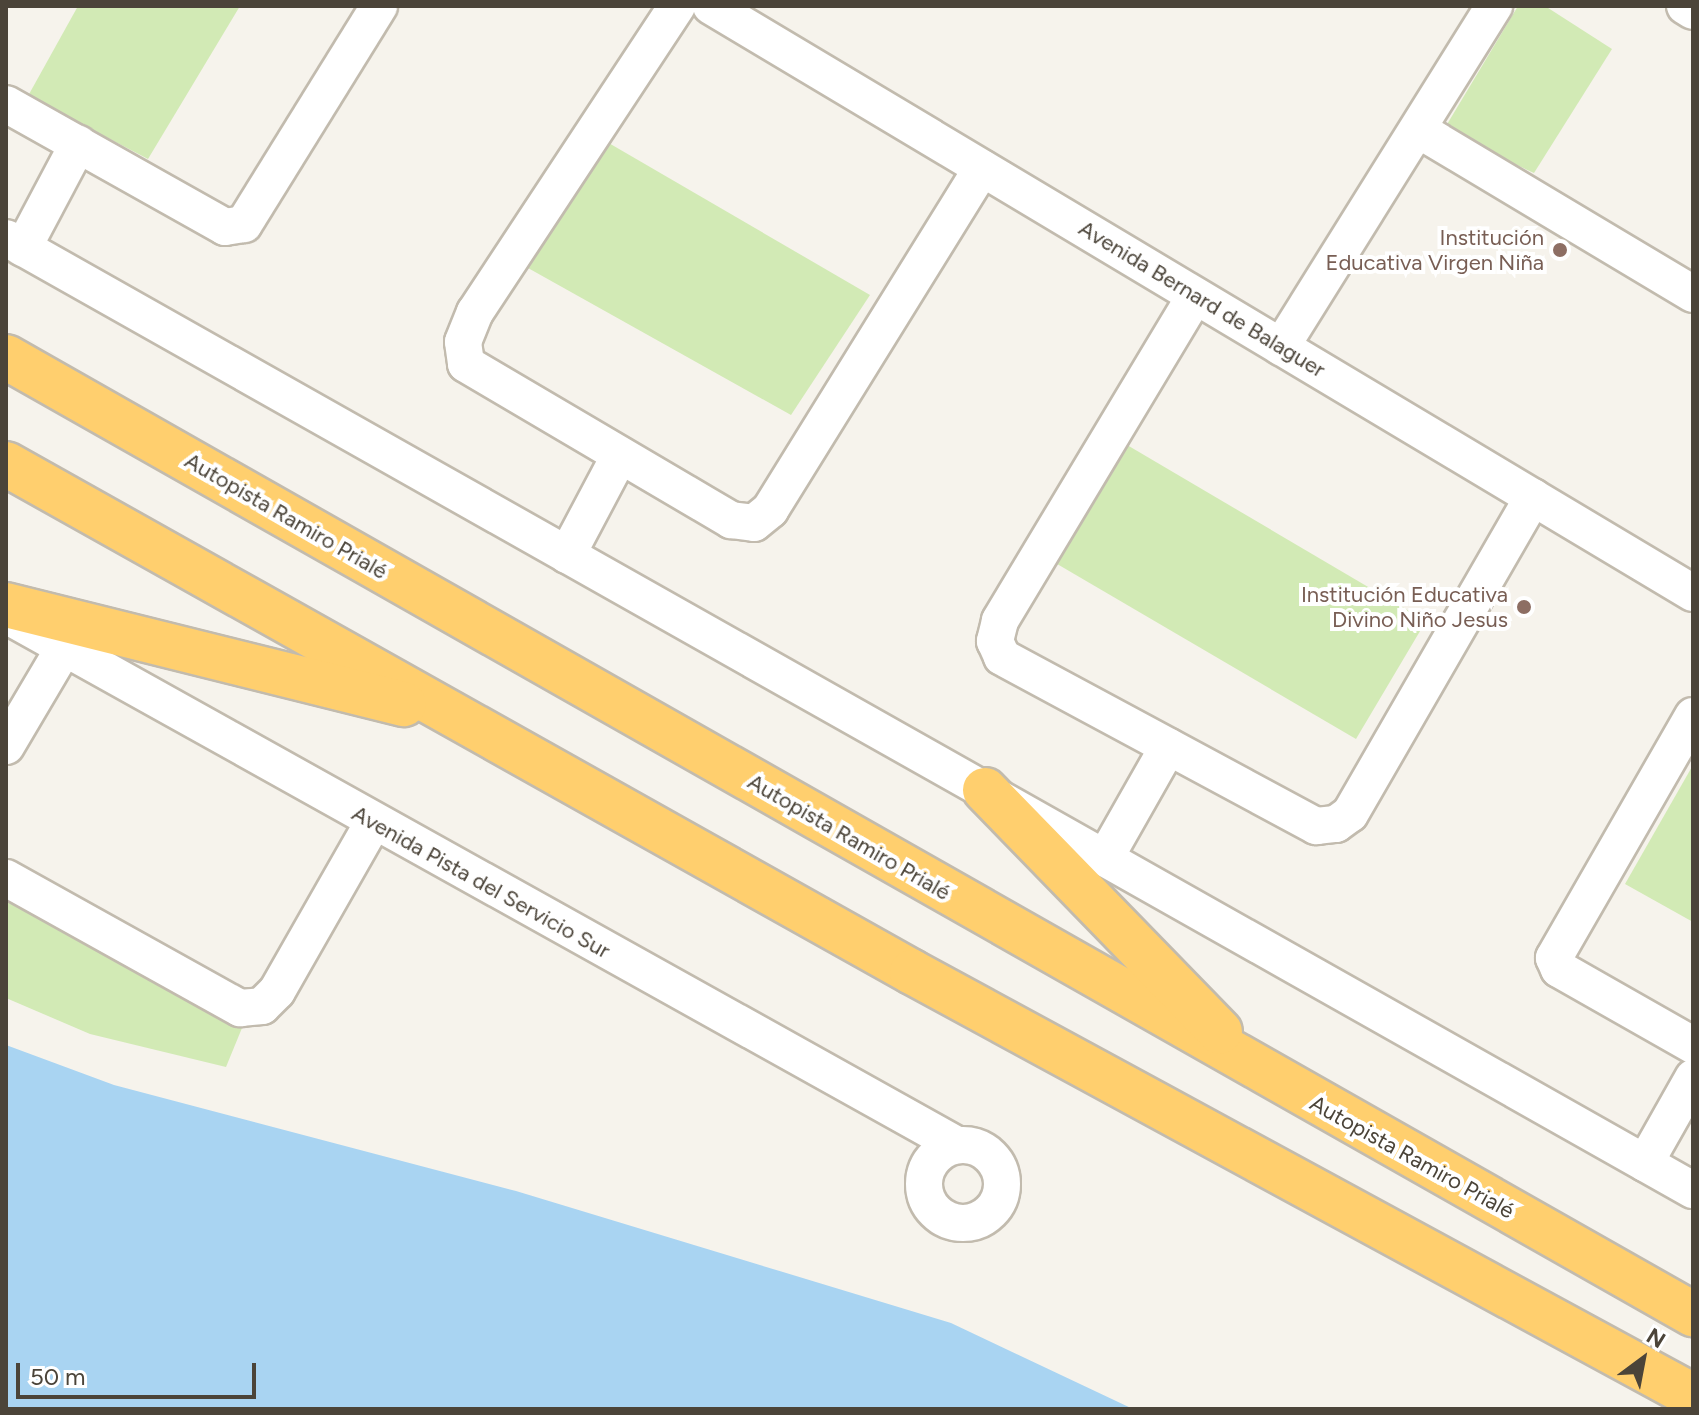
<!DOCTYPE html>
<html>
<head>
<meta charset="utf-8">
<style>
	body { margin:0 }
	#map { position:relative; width:1699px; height:1415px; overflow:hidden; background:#f6f3ec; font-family:Figtree,sans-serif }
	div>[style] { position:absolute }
	.green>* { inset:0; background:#d2eab5 }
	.water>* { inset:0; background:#a9d4f2 }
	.roads { filter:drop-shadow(2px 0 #c2bbae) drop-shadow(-2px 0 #c2bbae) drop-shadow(0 2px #c2bbae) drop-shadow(0 -2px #c2bbae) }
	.minor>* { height:36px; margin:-18px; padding:0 18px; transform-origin:18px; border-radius:18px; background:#fff }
	.minor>.ring { margin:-18px; padding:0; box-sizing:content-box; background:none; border:36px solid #fff; border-radius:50% }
	.highway>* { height:44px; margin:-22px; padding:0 22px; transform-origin:22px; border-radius:22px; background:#ffcf6e }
	.dots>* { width:22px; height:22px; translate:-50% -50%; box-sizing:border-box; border:4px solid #fff; border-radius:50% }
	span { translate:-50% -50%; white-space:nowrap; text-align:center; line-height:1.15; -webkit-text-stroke:8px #fff; paint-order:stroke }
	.education-label { font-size:22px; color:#785e54 }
	.right { translate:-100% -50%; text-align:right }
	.street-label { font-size:22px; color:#4b4439 }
	.frame { position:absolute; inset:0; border:8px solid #4b4439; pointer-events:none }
	.north { position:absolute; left:1603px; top:1319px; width:80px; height:80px; -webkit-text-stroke:6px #fff; paint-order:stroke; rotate:32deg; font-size:22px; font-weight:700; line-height:32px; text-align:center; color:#4b4439 }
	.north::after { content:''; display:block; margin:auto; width:28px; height:36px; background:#4b4439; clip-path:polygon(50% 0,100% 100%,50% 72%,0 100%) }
	.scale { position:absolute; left:16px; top:1363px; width:240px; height:36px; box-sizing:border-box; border:4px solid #4b4439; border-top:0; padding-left:10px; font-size:24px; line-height:28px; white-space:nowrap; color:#4b4439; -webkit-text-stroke:6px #fff; paint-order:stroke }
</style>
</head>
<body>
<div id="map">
	<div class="green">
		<i style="clip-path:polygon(78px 6px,240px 6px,148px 159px,28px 96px)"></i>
		<i style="clip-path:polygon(1518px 6px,1545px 6px,1612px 49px,1534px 173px,1443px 131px)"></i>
		<i style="clip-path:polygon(607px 142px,870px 295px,791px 415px,528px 268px)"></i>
		<i style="clip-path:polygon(1122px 442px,1426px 621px,1356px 739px,1052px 561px)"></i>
		<i style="clip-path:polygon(1693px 765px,1693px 922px,1625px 884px)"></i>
		<i style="clip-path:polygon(6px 900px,242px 1028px,226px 1067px,90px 1034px,6px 998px)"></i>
	</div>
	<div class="water">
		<i style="clip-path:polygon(6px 1045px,114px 1085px,516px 1191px,951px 1323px,1133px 1409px,6px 1409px)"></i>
	</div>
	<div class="roads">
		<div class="minor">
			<i style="left:677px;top:6px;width:367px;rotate:123.4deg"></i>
			<i style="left:475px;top:312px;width:32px;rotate:112deg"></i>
			<i style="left:463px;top:342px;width:22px;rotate:82deg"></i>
			<i style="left:466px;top:364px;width:308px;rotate:30.5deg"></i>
			<i style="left:731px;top:520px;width:23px;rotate:7deg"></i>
			<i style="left:754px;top:523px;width:21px;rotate:-39deg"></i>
			<i style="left:770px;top:510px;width:402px;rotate:-58.2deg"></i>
			<i style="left:711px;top:6px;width:1144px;rotate:30.87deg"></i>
			<i style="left:1685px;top:6px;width:9px;rotate:32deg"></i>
			<i style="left:6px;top:104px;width:251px;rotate:29.3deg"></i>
			<i style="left:225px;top:227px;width:19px;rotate:-9deg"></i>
			<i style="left:244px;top:224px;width:256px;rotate:-58.2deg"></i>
			<i style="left:1419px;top:130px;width:319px;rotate:30.9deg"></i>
			<i style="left:6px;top:238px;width:1937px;rotate:29.44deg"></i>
			<i style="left:23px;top:248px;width:118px;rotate:-62.1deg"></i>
			<i style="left:1195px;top:296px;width:379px;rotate:121deg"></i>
			<i style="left:1000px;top:621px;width:21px;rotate:104deg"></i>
			<i style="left:995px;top:641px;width:17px;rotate:66deg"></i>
			<i style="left:1002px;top:657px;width:357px;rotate:28.3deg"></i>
			<i style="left:1316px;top:826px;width:20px;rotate:-6deg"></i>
			<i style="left:1336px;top:824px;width:17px;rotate:-36deg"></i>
			<i style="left:1350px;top:814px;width:366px;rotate:-60deg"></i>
			<i style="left:1281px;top:347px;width:402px;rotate:-58deg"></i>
			<i style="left:567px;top:555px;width:113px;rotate:-62.1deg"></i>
			<i style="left:6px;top:615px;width:1089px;rotate:29.13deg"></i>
			<i style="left:1693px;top:716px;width:279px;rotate:119.9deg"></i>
			<i style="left:1554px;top:958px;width:12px;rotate:66deg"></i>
			<i style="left:1559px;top:969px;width:154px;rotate:29.6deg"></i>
			<i style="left:6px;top:746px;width:114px;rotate:-59.4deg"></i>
			<i style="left:1105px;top:858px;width:128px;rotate:-60.4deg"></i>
			<i style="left:6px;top:878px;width:268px;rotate:29.1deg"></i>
			<i style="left:240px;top:1008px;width:22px;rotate:-5deg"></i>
			<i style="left:262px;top:1006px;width:21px;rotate:-45deg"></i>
			<i style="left:277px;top:991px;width:193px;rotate:-60.3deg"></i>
			<i class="ring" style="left:924px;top:1145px;width:42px;height:42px"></i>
			<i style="left:1645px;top:1163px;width:98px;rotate:-60.5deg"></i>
		</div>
		<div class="highway">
			<i style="left:6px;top:357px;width:1940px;rotate:29.57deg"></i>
			<i style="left:6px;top:464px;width:1039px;rotate:29.28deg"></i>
			<i style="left:912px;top:972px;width:889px;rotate:28.5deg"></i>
			<i style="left:6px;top:605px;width:410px;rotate:14deg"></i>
			<i style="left:985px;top:790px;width:337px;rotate:45.8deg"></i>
		</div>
	</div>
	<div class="dots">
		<i style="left:1560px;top:250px;background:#8d6e63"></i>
		<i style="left:1524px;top:607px;background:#8d6e63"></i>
	</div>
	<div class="education-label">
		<span class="right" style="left:1544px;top:250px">Institución<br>Educativa Virgen Niña</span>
		<span class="right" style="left:1508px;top:607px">Institución Educativa<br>Divino Niño Jesus</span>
	</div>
	<div class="street-label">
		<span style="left:1202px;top:299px;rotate:31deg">Avenida Bernard de Balaguer</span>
		<span style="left:286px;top:516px;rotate:30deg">Autopista Ramiro Prialé</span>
		<span style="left:849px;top:837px;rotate:30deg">Autopista Ramiro Prialé</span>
		<span style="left:481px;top:882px;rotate:29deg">Avenida Pista del Servicio Sur</span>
		<span style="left:1412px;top:1157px;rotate:29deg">Autopista Ramiro Prialé</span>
	</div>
	<div class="frame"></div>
	<div class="north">N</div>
	<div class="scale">50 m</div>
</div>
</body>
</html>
